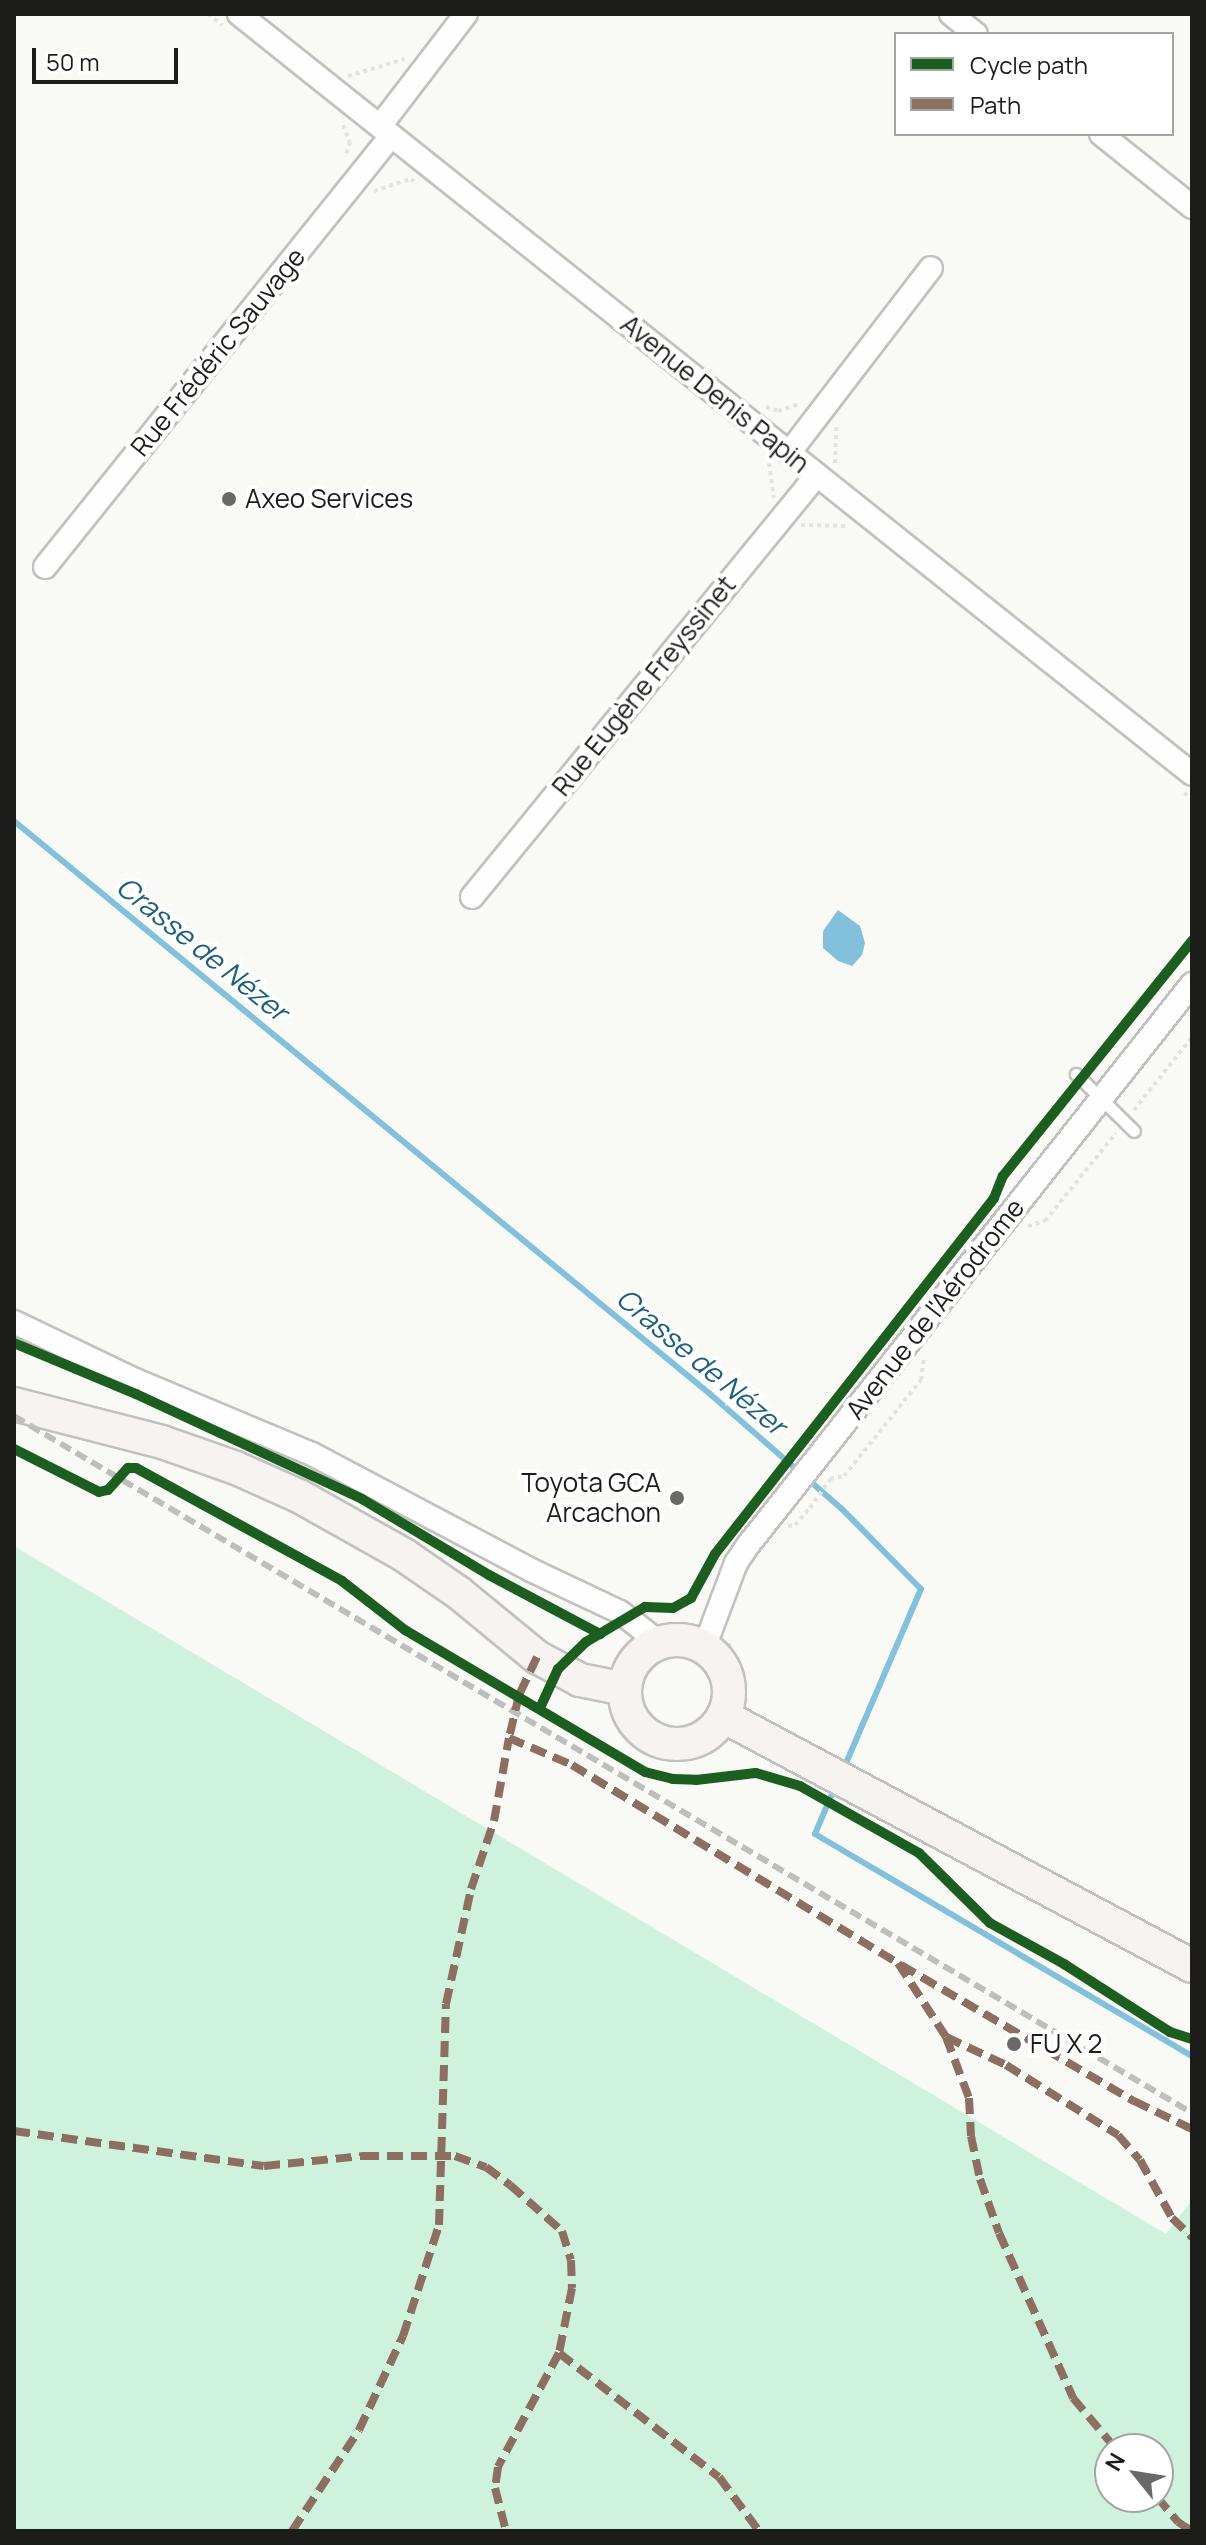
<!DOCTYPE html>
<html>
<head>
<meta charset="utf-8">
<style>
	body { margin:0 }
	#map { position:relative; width:1206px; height:2545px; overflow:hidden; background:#f9f9f5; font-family:Manrope,sans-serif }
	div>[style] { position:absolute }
	.green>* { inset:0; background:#cff2dc }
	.water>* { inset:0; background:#82c0db }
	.stream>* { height:6px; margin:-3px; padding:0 3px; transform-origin:3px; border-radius:3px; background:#82c0db }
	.path>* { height:4px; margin-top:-2px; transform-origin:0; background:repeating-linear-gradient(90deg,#e2e2e1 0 4px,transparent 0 8px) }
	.roads { filter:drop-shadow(2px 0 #c1c1bf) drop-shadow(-2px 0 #c1c1bf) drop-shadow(0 2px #c1c1bf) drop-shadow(0 -2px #c1c1bf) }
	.lane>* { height:11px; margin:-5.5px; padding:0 5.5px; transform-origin:5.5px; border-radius:5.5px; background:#fefefe }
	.street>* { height:22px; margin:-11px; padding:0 11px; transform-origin:11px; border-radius:11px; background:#fefefe }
	.secondary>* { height:32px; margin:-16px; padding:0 16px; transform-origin:16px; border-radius:16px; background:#f6f3f1 }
	.secondary>.ring { margin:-16px; padding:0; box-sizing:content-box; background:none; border:32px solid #f6f3f1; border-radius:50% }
	.rail>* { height:6px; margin-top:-3px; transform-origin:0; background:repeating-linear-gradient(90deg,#bebebc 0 12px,transparent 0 18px) }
	.quiet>* { height:8px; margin-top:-4px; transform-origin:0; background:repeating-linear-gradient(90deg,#8d6e63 0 16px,transparent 0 24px) }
	.cycleway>* { height:10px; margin:-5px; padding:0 5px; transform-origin:5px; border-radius:5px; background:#1b5e20 }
	.dots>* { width:22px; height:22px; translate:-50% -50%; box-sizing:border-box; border:4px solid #fff; border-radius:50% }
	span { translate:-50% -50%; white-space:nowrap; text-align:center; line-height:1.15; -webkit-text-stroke:8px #fff; paint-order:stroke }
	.street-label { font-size:26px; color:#1c1c1a }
	.poi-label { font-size:26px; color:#1c1c1a }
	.left { translate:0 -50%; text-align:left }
	.right { translate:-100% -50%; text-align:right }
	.water-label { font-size:28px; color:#1c5f7c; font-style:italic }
	.frame { position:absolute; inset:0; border:16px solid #1c1c1a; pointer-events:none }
	.legend { position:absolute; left:894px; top:32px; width:280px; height:104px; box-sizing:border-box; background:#fff; border:2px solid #a4a4a3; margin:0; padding:10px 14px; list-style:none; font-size:24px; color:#1c1c1a }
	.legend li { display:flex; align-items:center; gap:16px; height:40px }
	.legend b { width:40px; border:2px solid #a4a4a3 }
	.north { position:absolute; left:1094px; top:2433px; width:80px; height:80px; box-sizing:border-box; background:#fff; border:2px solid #a4a4a3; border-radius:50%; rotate:300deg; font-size:22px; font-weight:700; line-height:32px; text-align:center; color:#1c1c1a }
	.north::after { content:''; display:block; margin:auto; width:28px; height:36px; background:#696967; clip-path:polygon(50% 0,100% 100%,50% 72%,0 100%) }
	.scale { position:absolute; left:32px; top:48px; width:146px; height:36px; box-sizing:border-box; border:4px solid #1c1c1a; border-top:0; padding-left:10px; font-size:24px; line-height:28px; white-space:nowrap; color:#1c1c1a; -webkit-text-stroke:6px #fff; paint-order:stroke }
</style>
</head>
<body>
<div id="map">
	<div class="green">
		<i style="clip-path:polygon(evenodd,14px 1546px,1166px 2234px,1192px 2200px,1192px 2531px,14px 2531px,14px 1546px,1110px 2449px,1158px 2449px,1158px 2497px,1110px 2497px,1110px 2449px)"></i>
	</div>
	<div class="water">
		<i style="clip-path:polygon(838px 910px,860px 926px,865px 943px,862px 955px,852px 966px,838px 961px,823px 948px,823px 931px)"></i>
	</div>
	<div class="stream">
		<i style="left:14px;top:821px;width:902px;rotate:39.46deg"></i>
		<i style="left:710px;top:1394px;width:175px;rotate:41.1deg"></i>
		<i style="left:842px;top:1509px;width:112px;rotate:45.4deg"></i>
		<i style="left:921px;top:1589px;width:197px;rotate:113.3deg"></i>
		<i style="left:835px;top:1787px;width:51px;rotate:113.1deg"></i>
		<i style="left:815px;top:1834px;width:438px;rotate:30.5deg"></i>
	</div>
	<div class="path">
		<i style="left:208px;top:14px;width:18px;rotate:38deg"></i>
		<i style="left:348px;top:76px;width:59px;rotate:-16.6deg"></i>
		<i style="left:343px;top:125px;width:18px;rotate:68deg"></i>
		<i style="left:350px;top:142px;width:16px;rotate:108deg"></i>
		<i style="left:374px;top:191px;width:39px;rotate:-18deg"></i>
		<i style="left:411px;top:179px;width:5px;rotate:37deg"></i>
		<i style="left:766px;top:407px;width:13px;rotate:18deg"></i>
		<i style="left:778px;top:411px;width:22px;rotate:-18deg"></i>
		<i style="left:769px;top:463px;width:35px;rotate:82deg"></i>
		<i style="left:835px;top:463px;width:38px;rotate:-88deg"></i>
		<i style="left:801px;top:525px;width:47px;rotate:1.2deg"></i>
		<i style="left:1184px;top:793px;width:10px;rotate:37deg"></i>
		<i style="left:1134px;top:1110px;width:93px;rotate:-51.5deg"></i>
		<i style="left:1028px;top:1226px;width:18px;rotate:-16deg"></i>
		<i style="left:1045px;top:1221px;width:113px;rotate:-51.1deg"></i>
		<i style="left:788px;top:1526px;width:7px;rotate:-8deg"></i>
		<i style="left:795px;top:1525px;width:23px;rotate:-49deg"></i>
		<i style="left:810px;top:1508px;width:35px;rotate:-55deg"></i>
		<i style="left:830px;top:1479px;width:14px;rotate:-12deg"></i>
		<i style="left:844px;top:1476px;width:123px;rotate:-51.3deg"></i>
		<i style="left:921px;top:1380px;width:21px;rotate:-82deg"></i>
		<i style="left:729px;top:1643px;width:11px;rotate:85deg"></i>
	</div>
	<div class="roads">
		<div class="lane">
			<i style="left:1076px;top:1074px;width:81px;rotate:44.5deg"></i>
		</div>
		<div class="street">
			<i style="left:239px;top:14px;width:1219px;rotate:38.57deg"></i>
			<i style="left:951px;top:14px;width:32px;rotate:39deg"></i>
			<i style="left:380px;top:126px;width:141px;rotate:-52.5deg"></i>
			<i style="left:1101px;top:134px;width:117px;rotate:38.7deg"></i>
			<i style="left:789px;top:453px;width:233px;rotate:-52.5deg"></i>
			<i style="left:45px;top:567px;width:553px;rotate:-51.24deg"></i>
			<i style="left:472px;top:897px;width:545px;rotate:-50.73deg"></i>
			<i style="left:14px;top:1322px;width:134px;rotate:25.6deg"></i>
			<i style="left:135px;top:1380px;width:192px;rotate:22.7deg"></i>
			<i style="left:312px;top:1454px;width:248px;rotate:27.9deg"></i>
			<i style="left:531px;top:1570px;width:98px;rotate:25.3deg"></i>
			<i style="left:620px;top:1612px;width:51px;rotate:37.8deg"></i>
			<i style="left:704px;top:1648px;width:91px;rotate:-69.4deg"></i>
			<i style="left:736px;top:1563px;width:23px;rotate:-56deg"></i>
			<i style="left:749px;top:1544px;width:714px;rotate:-51.65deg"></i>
		</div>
		<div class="secondary">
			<i style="left:14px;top:1404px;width:153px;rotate:14.4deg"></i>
			<i style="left:162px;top:1442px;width:78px;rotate:19.4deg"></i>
			<i style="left:236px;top:1468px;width:69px;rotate:24deg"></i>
			<i style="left:299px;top:1496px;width:120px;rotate:29.3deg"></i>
			<i style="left:404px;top:1555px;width:67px;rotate:34.6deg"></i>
			<i style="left:459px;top:1593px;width:101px;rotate:39.4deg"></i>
			<i style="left:537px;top:1657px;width:49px;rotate:28.1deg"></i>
			<i style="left:580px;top:1680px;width:46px;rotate:11.3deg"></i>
			<i class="ring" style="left:625px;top:1640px;width:72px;height:72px"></i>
			<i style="left:723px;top:1716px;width:531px;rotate:28.06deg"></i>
		</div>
	</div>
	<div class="rail">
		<i style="left:14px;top:1416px;width:1369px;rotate:30.61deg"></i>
	</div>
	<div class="quiet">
		<i style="left:537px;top:1657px;width:42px;rotate:115.3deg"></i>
		<i style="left:519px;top:1695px;width:44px;rotate:103.1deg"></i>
		<i style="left:509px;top:1738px;width:69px;rotate:23.2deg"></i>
		<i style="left:572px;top:1765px;width:381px;rotate:31.3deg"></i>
		<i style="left:898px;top:1963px;width:88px;rotate:57deg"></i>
		<i style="left:946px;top:2037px;width:66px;rotate:25deg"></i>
		<i style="left:1006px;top:2065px;width:132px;rotate:32deg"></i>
		<i style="left:1118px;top:2135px;width:33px;rotate:49deg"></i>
		<i style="left:1140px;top:2160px;width:66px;rotate:61.1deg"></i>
		<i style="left:1172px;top:2218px;width:28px;rotate:44deg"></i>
		<i style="left:901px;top:1965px;width:270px;rotate:30.3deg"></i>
		<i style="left:1134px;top:2101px;width:64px;rotate:25.8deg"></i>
		<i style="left:946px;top:2037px;width:65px;rotate:69.3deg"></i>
		<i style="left:969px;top:2098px;width:38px;rotate:87deg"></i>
		<i style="left:971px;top:2136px;width:44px;rotate:78.2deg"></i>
		<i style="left:980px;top:2179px;width:57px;rotate:70.6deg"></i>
		<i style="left:999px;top:2233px;width:181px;rotate:65.8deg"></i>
		<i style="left:1073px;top:2398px;width:67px;rotate:49.9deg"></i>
		<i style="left:14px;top:2131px;width:252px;rotate:8deg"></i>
		<i style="left:264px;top:2166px;width:100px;rotate:-5.8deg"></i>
		<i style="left:363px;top:2156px;width:92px"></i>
		<i style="left:455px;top:2156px;width:33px;rotate:20deg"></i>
		<i style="left:486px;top:2167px;width:30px;rotate:37deg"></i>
		<i style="left:510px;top:2185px;width:69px;rotate:41.5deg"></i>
		<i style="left:562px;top:2231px;width:30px;rotate:73deg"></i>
		<i style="left:571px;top:2260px;width:28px;rotate:88deg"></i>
		<i style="left:572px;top:2288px;width:66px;rotate:101.3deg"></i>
		<i style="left:559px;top:2353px;width:129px;rotate:118.2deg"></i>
		<i style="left:498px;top:2467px;width:21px;rotate:98deg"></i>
		<i style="left:495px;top:2488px;width:44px;rotate:75.7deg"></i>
		<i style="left:559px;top:2353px;width:202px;rotate:37.8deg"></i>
		<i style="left:719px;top:2477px;width:67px;rotate:53.5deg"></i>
		<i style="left:1157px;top:2497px;width:33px;rotate:50deg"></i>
		<i style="left:1178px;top:2522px;width:17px;rotate:33deg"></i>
		<i style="left:292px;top:2531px;width:121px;rotate:-56.4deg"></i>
		<i style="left:359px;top:2430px;width:104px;rotate:-64.9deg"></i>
		<i style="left:403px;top:2336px;width:117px;rotate:-72deg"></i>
		<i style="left:439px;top:2225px;width:221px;rotate:-88.2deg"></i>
		<i style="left:446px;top:2004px;width:118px;rotate:-77.7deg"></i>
		<i style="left:471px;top:1889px;width:72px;rotate:-71.3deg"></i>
		<i style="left:494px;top:1821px;width:84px;rotate:-79.8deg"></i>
	</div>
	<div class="cycleway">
		<i style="left:14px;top:1343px;width:132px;rotate:22.7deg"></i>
		<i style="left:136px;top:1394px;width:249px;rotate:24.9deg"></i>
		<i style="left:362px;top:1499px;width:148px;rotate:30.9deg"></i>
		<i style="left:489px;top:1575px;width:126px;rotate:28deg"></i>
		<i style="left:14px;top:1449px;width:95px;rotate:26.8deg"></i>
		<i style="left:99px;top:1492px;width:9px;rotate:-13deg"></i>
		<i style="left:108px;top:1490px;width:30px;rotate:-48deg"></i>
		<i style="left:128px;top:1468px;width:8px"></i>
		<i style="left:136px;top:1468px;width:235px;rotate:28.7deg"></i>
		<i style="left:342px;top:1581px;width:80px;rotate:37.9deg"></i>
		<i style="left:405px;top:1630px;width:279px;rotate:30.6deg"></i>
		<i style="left:645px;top:1772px;width:29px;rotate:14deg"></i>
		<i style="left:673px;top:1779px;width:23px;rotate:2deg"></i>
		<i style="left:696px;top:1780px;width:60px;rotate:-6.7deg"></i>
		<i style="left:756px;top:1773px;width:46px;rotate:16.5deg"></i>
		<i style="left:800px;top:1786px;width:137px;rotate:29.4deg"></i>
		<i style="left:919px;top:1853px;width:100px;rotate:44.6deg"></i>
		<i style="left:990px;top:1923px;width:85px;rotate:29deg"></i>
		<i style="left:1064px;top:1964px;width:126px;rotate:32.7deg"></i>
		<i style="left:1170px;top:2032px;width:23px;rotate:18deg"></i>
		<i style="left:540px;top:1708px;width:43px;rotate:-65.2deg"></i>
		<i style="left:558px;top:1669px;width:39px;rotate:-44deg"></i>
		<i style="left:586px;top:1642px;width:69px;rotate:-30.7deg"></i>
		<i style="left:645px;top:1607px;width:28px;rotate:2deg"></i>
		<i style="left:673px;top:1608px;width:21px;rotate:-29deg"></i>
		<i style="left:691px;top:1598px;width:50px;rotate:-61.4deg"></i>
		<i style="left:715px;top:1554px;width:452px;rotate:-51.9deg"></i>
		<i style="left:994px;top:1198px;width:24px;rotate:-68deg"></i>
		<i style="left:1003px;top:1176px;width:302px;rotate:-51.2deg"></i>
	</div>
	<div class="dots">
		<i style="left:229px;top:499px;background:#696967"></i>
		<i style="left:677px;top:1498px;background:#696967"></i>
		<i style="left:1014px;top:2044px;background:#696967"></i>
	</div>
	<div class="street-label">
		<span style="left:218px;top:352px;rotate:-51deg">Rue Frédéric Sauvage</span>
		<span style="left:715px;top:394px;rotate:39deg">Avenue Denis Papin</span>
		<span style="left:644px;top:686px;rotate:-51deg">Rue Eugène Freyssinet</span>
		<span style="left:935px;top:1309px;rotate:-52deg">Avenue de l'Aérodrome</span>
	</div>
	<div class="poi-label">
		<span class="left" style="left:245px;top:499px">Axeo Services</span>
		<span class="right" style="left:661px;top:1498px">Toyota GCA<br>Arcachon</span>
		<span class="left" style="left:1030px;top:2044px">FU X 2</span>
	</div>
	<div class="water-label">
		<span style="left:203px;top:948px;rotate:39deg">Crasse de Nézer</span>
		<span style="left:702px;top:1361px;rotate:40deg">Crasse de Nézer</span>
	</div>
	<div class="frame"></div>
	<ul class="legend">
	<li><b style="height:10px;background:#1b5e20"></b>Cycle path</li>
	<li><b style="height:10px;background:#8d6e63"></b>Path</li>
	</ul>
	<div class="north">N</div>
	<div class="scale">50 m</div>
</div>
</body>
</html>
